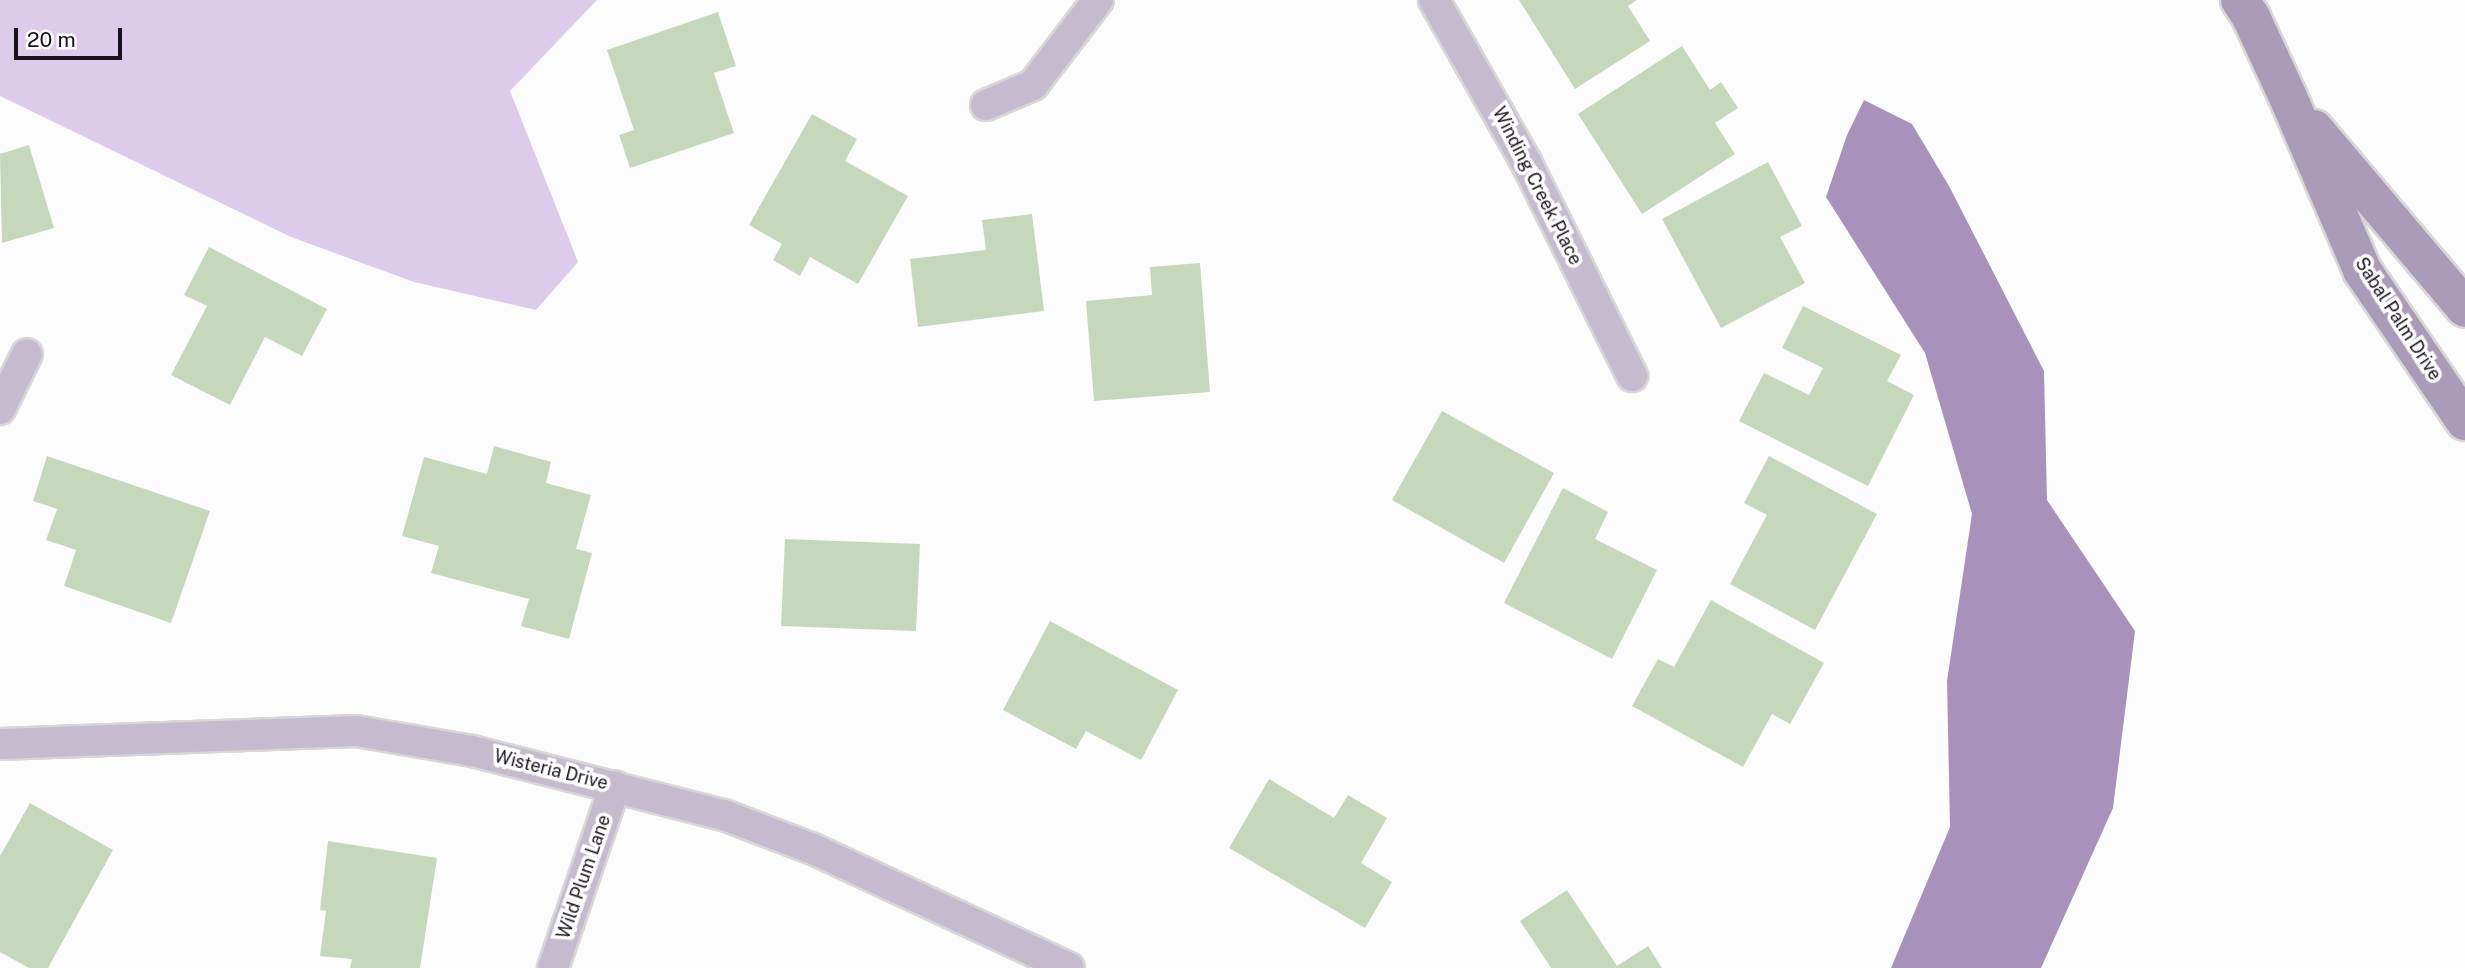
<!DOCTYPE html>
<html>
<head>
<meta charset="utf-8">
<style>
	body { margin:0 }
	#map { position:relative; width:2465px; height:968px; overflow:hidden; background:#fcfcfc; font-family:"Public Sans",sans-serif }
	div>[style] { position:absolute }
	.green>* { inset:0; background:#dccbeb }
	.water>* { inset:0; background:#a892bb }
	.building>* { inset:0; background:#c6d8bb }
	.roads { filter:drop-shadow(2px 0 #d8d7d8) drop-shadow(-2px 0 #d8d7d8) drop-shadow(0 2px #d8d7d8) drop-shadow(0 -2px #d8d7d8) }
	.street>* { height:30px; margin:-15px; padding:0 15px; transform-origin:15px; border-radius:15px; background:#c5bbce }
	.secondary>* { height:38px; margin:-19px; padding:0 19px; transform-origin:19px; border-radius:19px; background:#aa9cb8 }
	span { translate:-50% -50%; white-space:nowrap; text-align:center; line-height:1.15; -webkit-text-stroke:7px #fff; paint-order:stroke }
	.street-label { font-size:18px; color:#18121d }
	.scale { position:absolute; left:14px; top:28px; width:108px; height:32px; box-sizing:border-box; border:4px solid #18121d; border-top:0; padding-left:9px; font-size:21px; line-height:24px; white-space:nowrap; color:#18121d; -webkit-text-stroke:5px #fff; paint-order:stroke }
</style>
</head>
<body>
<div id="map">
	<div class="green">
		<i style="clip-path:polygon(0 0,597px 0,510px 91px,578px 262px,536px 310px,414px 282px,291px 237px,0 96px)"></i>
	</div>
	<div class="water">
		<i style="clip-path:polygon(1864px 100px,1912px 124px,1949px 186px,2044px 371px,2047px 500px,2135px 631px,2113px 808px,2041px 968px,1891px 968px,1950px 827px,1947px 681px,1972px 514px,1925px 353px,1826px 197px,1847px 135px)"></i>
	</div>
	<div class="building">
		<i style="clip-path:polygon(1519px 0,1637px 0,1628px 6px,1650px 41px,1575px 89px)"></i>
		<i style="clip-path:polygon(718px 12px,736px 66px,714px 73px,734px 133px,630px 168px,619px 135px,634px 130px,607px 50px)"></i>
		<i style="clip-path:polygon(1682px 46px,1710px 90px,1721px 82px,1738px 108px,1715px 123px,1735px 154px,1642px 214px,1578px 114px)"></i>
		<i style="clip-path:polygon(812px 114px,857px 139px,845px 161px,908px 196px,858px 284px,810px 257px,800px 276px,773px 260px,782px 244px,749px 225px)"></i>
		<i style="clip-path:polygon(29px 145px,54px 228px,2px 243px,0 154px)"></i>
		<i style="clip-path:polygon(1768px 162px,1802px 226px,1780px 237px,1805px 283px,1721px 328px,1662px 219px)"></i>
		<i style="clip-path:polygon(1032px 214px,1044px 311px,918px 327px,910px 259px,986px 250px,982px 220px)"></i>
		<i style="clip-path:polygon(209px 247px,327px 309px,302px 356px,265px 337px,230px 405px,171px 375px,207px 306px,184px 295px)"></i>
		<i style="clip-path:polygon(1200px 263px,1210px 392px,1094px 401px,1086px 301px,1152px 295px,1150px 267px)"></i>
		<i style="clip-path:polygon(1803px 306px,1901px 355px,1887px 381px,1914px 395px,1868px 486px,1739px 421px,1764px 373px,1809px 395px,1823px 368px,1782px 348px)"></i>
		<i style="clip-path:polygon(1442px 411px,1554px 473px,1504px 563px,1392px 500px)"></i>
		<i style="clip-path:polygon(494px 446px,551px 462px,546px 483px,591px 495px,576px 549px,592px 553px,569px 639px,521px 626px,529px 599px,431px 573px,439px 546px,402px 536px,424px 457px,487px 474px)"></i>
		<i style="clip-path:polygon(47px 456px,210px 511px,171px 623px,64px 586px,76px 550px,46px 540px,57px 509px,33px 501px)"></i>
		<i style="clip-path:polygon(1769px 456px,1877px 514px,1815px 630px,1730px 584px,1767px 515px,1744px 503px)"></i>
		<i style="clip-path:polygon(1563px 488px,1608px 512px,1595px 539px,1657px 570px,1612px 659px,1504px 603px)"></i>
		<i style="clip-path:polygon(785px 539px,920px 544px,916px 631px,781px 626px)"></i>
		<i style="clip-path:polygon(1711px 600px,1824px 663px,1790px 724px,1772px 714px,1743px 767px,1632px 706px,1658px 659px,1674px 667px)"></i>
		<i style="clip-path:polygon(1050px 621px,1178px 690px,1141px 760px,1086px 731px,1076px 749px,1003px 710px)"></i>
		<i style="clip-path:polygon(1269px 779px,1334px 818px,1348px 795px,1387px 818px,1361px 863px,1392px 882px,1365px 928px,1229px 848px)"></i>
		<i style="clip-path:polygon(30px 803px,113px 850px,48px 968px,29px 968px,0 952px,0 856px)"></i>
		<i style="clip-path:polygon(328px 841px,437px 858px,420px 968px,350px 968px,352px 959px,320px 956px,326px 911px,320px 910px)"></i>
		<i style="clip-path:polygon(1567px 890px,1617px 966px,1648px 946px,1662px 968px,1551px 968px,1520px 921px)"></i>
	</div>
	<div class="roads">
		<div class="street">
			<i style="left:1434px;top:0;width:186px;rotate:60.4deg"></i>
			<i style="left:1526px;top:162px;width:239px;rotate:63.6deg"></i>
			<i style="left:986px;top:105px;width:51px;rotate:-23.1deg"></i>
			<i style="left:1033px;top:85px;width:107px;rotate:-52.6deg"></i>
			<i style="left:0;top:409px;width:61px;rotate:-63.9deg"></i>
			<i style="left:0;top:744px;width:356px;rotate:-2.1deg"></i>
			<i style="left:356px;top:731px;width:118px;rotate:9.8deg"></i>
			<i style="left:472px;top:751px;width:260px;rotate:14.3deg"></i>
			<i style="left:724px;top:815px;width:95px;rotate:20.9deg"></i>
			<i style="left:813px;top:849px;width:282px;rotate:24.9deg"></i>
			<i style="left:553px;top:968px;width:192px;rotate:-71.2deg"></i>
		</div>
		<div class="secondary">
			<i style="left:2240px;top:0;width:20px;rotate:57deg"></i>
			<i style="left:2251px;top:17px;width:88px;rotate:65.2deg"></i>
			<i style="left:2288px;top:97px;width:188px;rotate:66.8deg"></i>
			<i style="left:2362px;top:270px;width:183px;rotate:55.7deg"></i>
			<i style="left:2314px;top:129px;width:234px;rotate:49.8deg"></i>
		</div>
	</div>
	<div class="street-label">
		<span style="left:1537px;top:186px;rotate:63deg">Winding Creek Place</span>
		<span style="left:2398px;top:319px;rotate:57deg">Sabal Palm Drive</span>
		<span style="left:551px;top:770px;rotate:14deg">Wisteria Drive</span>
		<span style="left:584px;top:877px;rotate:-71deg">Wild Plum Lane</span>
	</div>
	<div class="scale">20 m</div>
</div>
</body>
</html>
